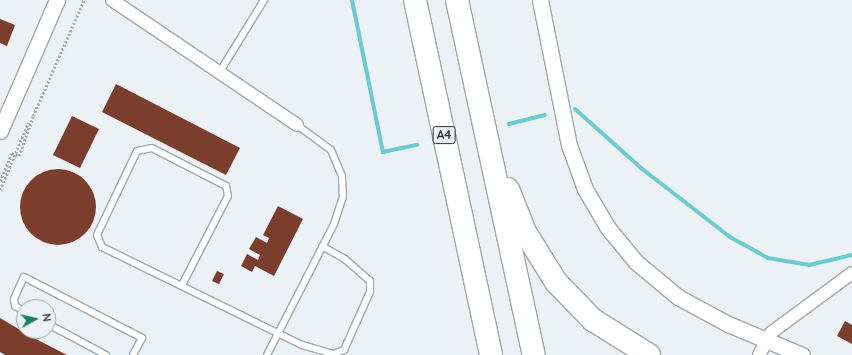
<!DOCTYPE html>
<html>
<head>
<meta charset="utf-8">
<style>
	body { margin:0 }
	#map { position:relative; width:852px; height:355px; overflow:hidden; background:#ecf1f5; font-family:Quicksand,sans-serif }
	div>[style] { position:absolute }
	.stream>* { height:4px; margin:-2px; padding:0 2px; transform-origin:2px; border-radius:2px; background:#6ccbce }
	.building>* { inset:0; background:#7b3d2c }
	.round { border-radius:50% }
	.path>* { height:2.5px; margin-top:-1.25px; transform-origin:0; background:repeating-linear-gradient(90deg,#a7abae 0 2px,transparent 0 4px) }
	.roads { filter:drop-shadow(1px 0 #a2a7ab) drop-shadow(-1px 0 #a2a7ab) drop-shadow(0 1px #a2a7ab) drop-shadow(0 -1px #a2a7ab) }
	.service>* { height:6px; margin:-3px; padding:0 3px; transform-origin:3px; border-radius:3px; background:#fff }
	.minor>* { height:12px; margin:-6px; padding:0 6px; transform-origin:6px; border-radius:6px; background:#fff }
	.tertiary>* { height:15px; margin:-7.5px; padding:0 7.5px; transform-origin:7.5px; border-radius:7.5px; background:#fff }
	.motorway>* { height:22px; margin:-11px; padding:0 11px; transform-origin:11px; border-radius:11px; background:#fff }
	span { translate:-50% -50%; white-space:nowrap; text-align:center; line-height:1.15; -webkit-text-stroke:4px #ecf1f5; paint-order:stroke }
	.shield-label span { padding:1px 3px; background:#ecf1f5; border:1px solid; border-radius:3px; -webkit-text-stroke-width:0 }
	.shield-label { font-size:12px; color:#2f3133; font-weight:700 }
	.north { position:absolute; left:16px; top:299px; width:40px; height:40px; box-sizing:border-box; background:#ecf1f5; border:1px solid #a0a4a7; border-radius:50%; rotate:82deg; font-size:11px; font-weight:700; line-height:16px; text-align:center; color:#2f3133 }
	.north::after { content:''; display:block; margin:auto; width:14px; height:18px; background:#16825f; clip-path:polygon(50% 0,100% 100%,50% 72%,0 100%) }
</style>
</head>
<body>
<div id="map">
	<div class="stream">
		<i style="left:352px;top:0;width:155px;rotate:78.5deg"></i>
		<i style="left:383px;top:152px;width:35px;rotate:-12deg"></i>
		<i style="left:575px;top:109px;width:89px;rotate:41.8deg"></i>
		<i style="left:641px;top:168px;width:113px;rotate:37.8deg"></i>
		<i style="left:730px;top:237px;width:43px;rotate:28.9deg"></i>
		<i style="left:768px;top:258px;width:42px;rotate:9.7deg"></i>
		<i style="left:809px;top:265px;width:44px;rotate:-13.1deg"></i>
		<i style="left:509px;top:124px;width:37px;rotate:-14deg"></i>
	</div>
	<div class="building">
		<i style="clip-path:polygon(0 19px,15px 25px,7px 46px,0 43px)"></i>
		<i style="clip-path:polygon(116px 84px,240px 148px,226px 175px,102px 112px)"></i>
		<i style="clip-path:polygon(72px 116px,99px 129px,80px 168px,53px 155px)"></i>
		<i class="round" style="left:20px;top:169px;width:76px;height:76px"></i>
		<i style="clip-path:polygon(278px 206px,303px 219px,274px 276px,255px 266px,252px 272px,241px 266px,247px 254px,258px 260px,260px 255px,249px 249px,256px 237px,267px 243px,269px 238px,263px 235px)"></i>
		<i style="clip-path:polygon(217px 271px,224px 274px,219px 284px,212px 281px)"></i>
		<i style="clip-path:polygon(0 318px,32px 337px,67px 355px,5px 355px,0 352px)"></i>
		<i style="clip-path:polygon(845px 321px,852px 325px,852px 344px,837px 336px)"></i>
	</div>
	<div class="path">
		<i style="left:0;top:181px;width:30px;rotate:-67deg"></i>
		<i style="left:12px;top:153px;width:8px;rotate:23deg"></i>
		<i style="left:19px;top:156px;width:42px;rotate:-70.7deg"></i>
		<i style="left:33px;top:116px;width:127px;rotate:-66.3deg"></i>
		<i style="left:0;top:190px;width:73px;rotate:-67.3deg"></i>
	</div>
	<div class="roads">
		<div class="service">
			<i style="left:219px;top:73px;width:86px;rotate:-58.3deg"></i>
			<i style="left:182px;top:285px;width:100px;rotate:-62.7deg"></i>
			<i style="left:228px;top:196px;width:10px;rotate:-101deg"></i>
			<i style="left:226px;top:186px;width:83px;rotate:-152.8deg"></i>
			<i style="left:152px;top:148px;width:15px;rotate:169deg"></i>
			<i style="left:137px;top:151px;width:93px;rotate:115.5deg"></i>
			<i style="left:97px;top:235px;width:13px;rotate:67deg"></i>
			<i style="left:102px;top:247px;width:223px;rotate:26.1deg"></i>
			<i style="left:302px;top:345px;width:32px;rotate:16deg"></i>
			<i style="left:333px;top:354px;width:12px;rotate:-20deg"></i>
			<i style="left:344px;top:350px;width:64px;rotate:-65.9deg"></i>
			<i style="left:370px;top:292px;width:11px;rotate:-90deg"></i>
			<i style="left:370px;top:281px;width:33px;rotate:-139deg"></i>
			<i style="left:345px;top:259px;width:26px;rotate:-151deg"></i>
			<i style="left:24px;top:311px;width:10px;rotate:-151deg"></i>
			<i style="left:15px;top:306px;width:7px;rotate:-98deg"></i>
			<i style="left:14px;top:299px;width:24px;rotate:-66deg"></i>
			<i style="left:24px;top:277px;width:133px;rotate:27.3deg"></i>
			<i style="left:142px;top:338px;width:19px;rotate:118deg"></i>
			<i style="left:48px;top:324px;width:66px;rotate:28.1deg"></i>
			<i style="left:267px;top:355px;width:147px;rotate:-62.9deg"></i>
			<i style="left:334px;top:224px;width:28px;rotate:-72deg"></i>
			<i style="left:343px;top:197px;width:21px;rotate:-93deg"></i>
			<i style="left:342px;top:176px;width:28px;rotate:-113deg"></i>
			<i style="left:331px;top:150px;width:42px;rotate:-143.7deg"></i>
		</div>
		<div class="minor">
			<i style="left:112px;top:0;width:223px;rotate:34deg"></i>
			<i style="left:759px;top:355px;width:26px;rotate:-61deg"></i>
			<i style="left:772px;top:332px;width:99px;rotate:-36.4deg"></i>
		</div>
		<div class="tertiary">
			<i style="left:540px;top:0;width:148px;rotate:78.7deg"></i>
			<i style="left:569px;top:145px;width:47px;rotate:70deg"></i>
			<i style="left:585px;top:189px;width:45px;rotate:59.5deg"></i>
			<i style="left:608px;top:228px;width:44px;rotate:50.5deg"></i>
			<i style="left:636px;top:262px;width:55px;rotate:39.8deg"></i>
			<i style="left:678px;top:297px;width:57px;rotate:28.4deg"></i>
			<i style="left:728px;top:324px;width:80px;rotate:22.7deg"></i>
			<i style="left:0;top:131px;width:143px;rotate:-66.5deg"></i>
		</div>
		<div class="motorway">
			<i style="left:415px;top:0;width:363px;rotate:77.9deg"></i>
			<i style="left:457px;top:0;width:363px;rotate:77.8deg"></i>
			<i style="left:508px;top:189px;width:46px;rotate:68.4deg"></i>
			<i style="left:525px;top:232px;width:59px;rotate:58.2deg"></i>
			<i style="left:556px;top:282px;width:53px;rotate:45.8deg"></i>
			<i style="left:593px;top:320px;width:66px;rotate:32deg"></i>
		</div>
	</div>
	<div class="shield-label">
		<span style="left:444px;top:135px">A4</span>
	</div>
	<div class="north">N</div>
</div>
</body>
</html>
